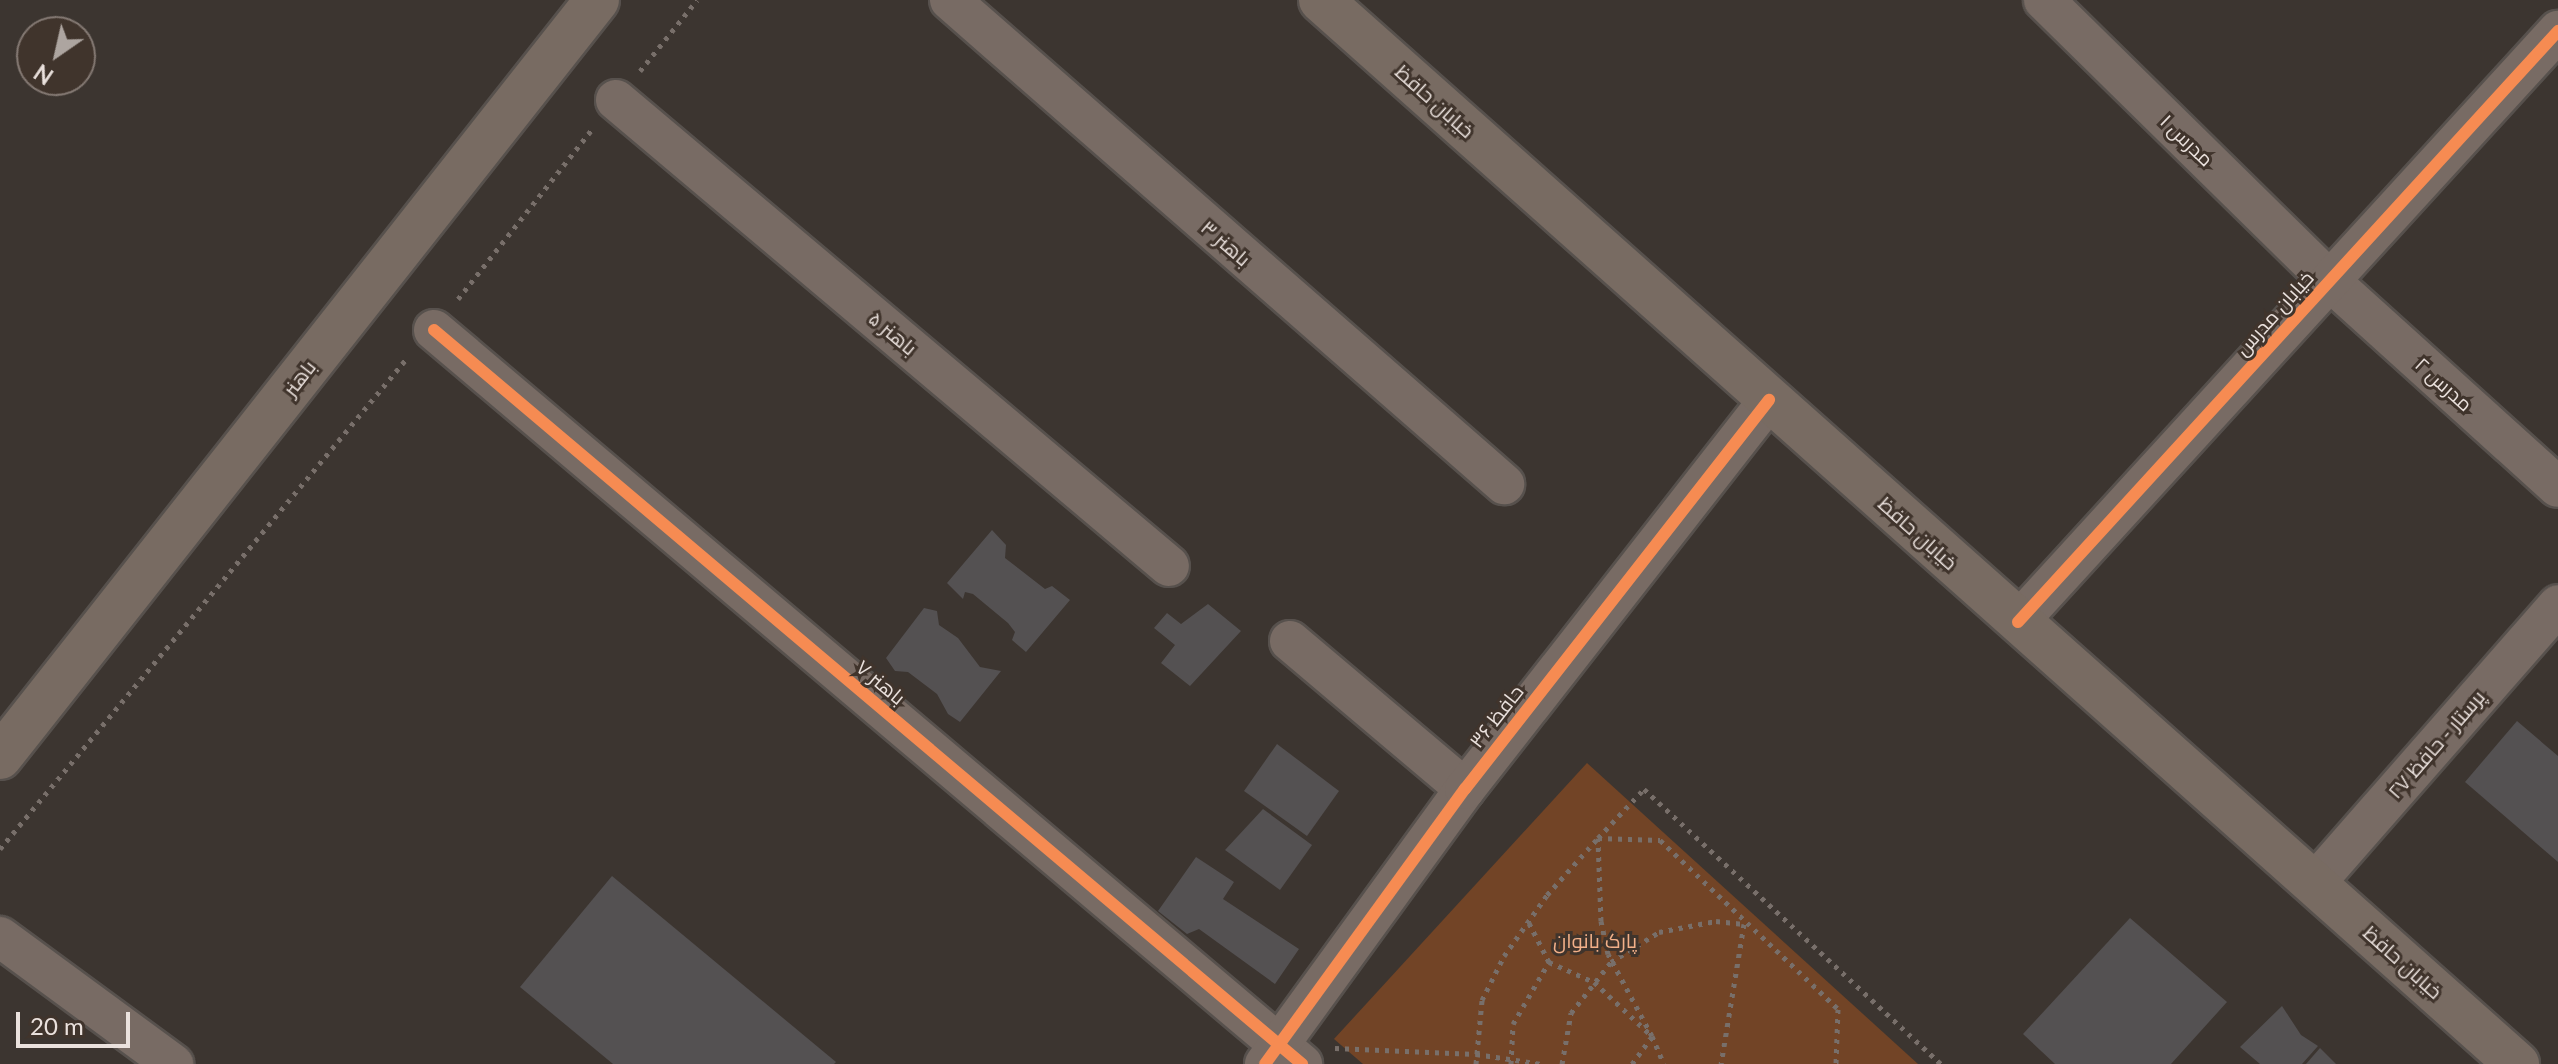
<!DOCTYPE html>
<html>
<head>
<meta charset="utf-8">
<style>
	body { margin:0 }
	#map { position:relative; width:2558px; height:1064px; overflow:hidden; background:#3c3530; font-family:Lato,Cairo,sans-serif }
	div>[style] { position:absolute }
	.green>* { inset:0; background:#724426 }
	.building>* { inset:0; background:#545152 }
	.path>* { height:5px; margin-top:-2.5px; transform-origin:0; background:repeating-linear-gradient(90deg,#786f6a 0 4px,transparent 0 10px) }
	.roads { filter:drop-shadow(2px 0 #57514d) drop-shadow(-2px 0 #57514d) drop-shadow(0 2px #57514d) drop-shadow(0 -2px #57514d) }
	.minor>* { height:40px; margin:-20px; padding:0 20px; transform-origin:20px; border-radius:20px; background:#786b64 }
	.major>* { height:44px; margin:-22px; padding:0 22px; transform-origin:22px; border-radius:22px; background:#786b62 }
	.cycleway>* { height:12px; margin:-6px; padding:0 6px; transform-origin:6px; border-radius:6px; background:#f68b52 }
	span { translate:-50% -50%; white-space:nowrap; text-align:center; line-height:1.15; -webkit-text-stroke:6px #40342c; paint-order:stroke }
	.street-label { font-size:20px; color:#eae1dd }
	.park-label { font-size:20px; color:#f3b089 }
	.north { position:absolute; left:16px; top:16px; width:80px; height:80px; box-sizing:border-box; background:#40342c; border:2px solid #847973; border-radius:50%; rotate:214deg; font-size:22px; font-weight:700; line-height:32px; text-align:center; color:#eae1dd }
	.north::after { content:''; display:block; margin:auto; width:28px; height:36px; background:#ada5a0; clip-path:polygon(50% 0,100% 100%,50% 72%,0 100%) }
	.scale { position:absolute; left:16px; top:1012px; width:114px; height:36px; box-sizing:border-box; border:4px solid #eae1dd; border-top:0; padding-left:10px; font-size:24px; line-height:28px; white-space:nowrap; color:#eae1dd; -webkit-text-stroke:6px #40342c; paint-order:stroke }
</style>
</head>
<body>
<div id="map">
	<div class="green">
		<i style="clip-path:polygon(1587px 763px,1918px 1064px,1363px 1064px,1334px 1039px)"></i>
	</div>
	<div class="building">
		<i style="clip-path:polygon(992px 530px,1006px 545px,1005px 558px,1045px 589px,1052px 586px,1070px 600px,1026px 652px,1012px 640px,1015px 632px,1008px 623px,973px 594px,965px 592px,963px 599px,947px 583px)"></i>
		<i style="clip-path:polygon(1208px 604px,1241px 631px,1190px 686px,1161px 663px,1175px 645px,1154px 628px,1167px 613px,1181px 624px)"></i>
		<i style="clip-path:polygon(924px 608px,937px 611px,939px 625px,958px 638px,980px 667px,1001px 671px,960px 722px,948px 714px,937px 694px,908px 672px,895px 671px,886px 658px)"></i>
		<i style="clip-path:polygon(2517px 721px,2558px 756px,2558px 862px,2465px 782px)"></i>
		<i style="clip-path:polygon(1277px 744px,1339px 791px,1307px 836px,1244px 791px)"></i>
		<i style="clip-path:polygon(1263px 809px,1312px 845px,1280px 890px,1225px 850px)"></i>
		<i style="clip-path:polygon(1196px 857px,1234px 882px,1223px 899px,1299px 949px,1275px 984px,1199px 929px,1187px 934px,1158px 911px)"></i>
		<i style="clip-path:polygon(612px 876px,836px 1062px,834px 1064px,613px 1064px,520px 987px)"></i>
		<i style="clip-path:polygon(2130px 918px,2227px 1002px,2171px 1064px,2055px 1064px,2023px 1034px)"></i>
		<i style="clip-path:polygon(2282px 1006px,2301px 1035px,2318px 1046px,2302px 1064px,2260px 1064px,2240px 1047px)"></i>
		<i style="clip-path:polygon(2320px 1048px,2336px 1064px,2306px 1064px)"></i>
	</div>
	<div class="path">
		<i style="left:640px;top:71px;width:91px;rotate:-51.2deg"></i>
		<i style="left:458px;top:299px;width:218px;rotate:-51.7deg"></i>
		<i style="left:0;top:849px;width:638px;rotate:-50.34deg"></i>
		<i style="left:1529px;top:923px;width:44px;rotate:62.9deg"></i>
		<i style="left:1549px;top:962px;width:49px;rotate:24deg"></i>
		<i style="left:1594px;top:982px;width:79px;rotate:43deg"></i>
		<i style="left:1652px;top:1036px;width:30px;rotate:67deg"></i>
		<i style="left:1335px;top:1048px;width:141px;rotate:2.4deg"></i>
		<i style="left:1476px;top:1054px;width:66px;rotate:8.7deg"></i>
		<i style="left:1476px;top:1064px;width:64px;rotate:-84.6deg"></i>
		<i style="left:1482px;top:1000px;width:49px;rotate:-63.4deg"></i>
		<i style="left:1504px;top:956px;width:75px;rotate:-54.8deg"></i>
		<i style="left:1547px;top:895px;width:76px;rotate:-48.2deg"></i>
		<i style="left:1598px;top:838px;width:62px;rotate:1.8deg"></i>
		<i style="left:1660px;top:840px;width:245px;rotate:43.5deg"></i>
		<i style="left:1838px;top:1009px;width:55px;rotate:92.1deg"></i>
		<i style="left:1511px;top:1064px;width:40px;rotate:-87.1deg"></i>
		<i style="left:1513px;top:1024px;width:72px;rotate:-59.9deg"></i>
		<i style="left:1562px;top:1064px;width:52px;rotate:-80deg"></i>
		<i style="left:1571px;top:1013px;width:65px;rotate:-51.9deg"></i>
		<i style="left:1611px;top:962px;width:57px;rotate:-32deg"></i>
		<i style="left:1659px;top:932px;width:58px;rotate:-10.9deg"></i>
		<i style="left:1716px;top:921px;width:28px;rotate:6deg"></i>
		<i style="left:1744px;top:924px;width:142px;rotate:99.3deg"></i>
		<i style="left:1632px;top:1064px;width:34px;rotate:-54deg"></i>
		<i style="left:1652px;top:1036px;width:93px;rotate:-118.2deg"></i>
		<i style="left:1608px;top:954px;width:34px;rotate:-102deg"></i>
		<i style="left:1601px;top:921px;width:83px;rotate:-92.1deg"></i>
		<i style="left:1598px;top:838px;width:67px;rotate:-46.8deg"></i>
		<i style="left:1644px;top:789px;width:405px;rotate:42.8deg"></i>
	</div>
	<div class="roads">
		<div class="minor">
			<i style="left:950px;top:0;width:736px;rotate:41.14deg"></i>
			<i style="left:2044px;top:0;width:401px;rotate:44.5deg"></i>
			<i style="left:2330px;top:281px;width:307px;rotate:42.1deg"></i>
			<i style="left:616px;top:100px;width:723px;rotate:40.12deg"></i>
			<i style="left:434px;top:330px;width:1137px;rotate:40.22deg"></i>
			<i style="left:2018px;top:622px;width:801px;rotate:-47.58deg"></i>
			<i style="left:1290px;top:641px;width:229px;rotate:40.2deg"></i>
			<i style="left:2315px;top:883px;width:369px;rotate:-48.8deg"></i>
			<i style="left:0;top:937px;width:215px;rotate:36.3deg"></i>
			<i style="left:1265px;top:1064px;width:340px;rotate:-54deg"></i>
			<i style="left:1465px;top:789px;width:494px;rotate:-52deg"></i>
		</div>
		<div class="major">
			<i style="left:1321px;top:0;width:1601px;rotate:41.66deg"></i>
			<i style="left:0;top:757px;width:964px;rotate:-51.74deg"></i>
		</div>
	</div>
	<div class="cycleway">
		<i style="left:434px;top:330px;width:1137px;rotate:40.22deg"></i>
		<i style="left:2018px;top:622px;width:801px;rotate:-47.58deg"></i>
		<i style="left:1265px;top:1064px;width:340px;rotate:-54deg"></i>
		<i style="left:1465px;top:789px;width:494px;rotate:-52deg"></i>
	</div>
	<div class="street-label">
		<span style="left:1435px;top:101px;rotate:42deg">خیابان حافظ</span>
		<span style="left:2187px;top:140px;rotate:44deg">مدرس ۱</span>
		<span style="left:1226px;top:243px;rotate:41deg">باهنر ۳</span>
		<span style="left:2274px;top:313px;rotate:-48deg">خیابان مدرس</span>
		<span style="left:893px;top:333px;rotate:40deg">باهنر ۵</span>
		<span style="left:299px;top:378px;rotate:-52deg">باهنر</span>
		<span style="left:2444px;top:384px;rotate:42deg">مدرس ۲</span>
		<span style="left:1918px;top:533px;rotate:42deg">خیابان حافظ</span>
		<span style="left:881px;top:682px;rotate:40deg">باهنر ۷</span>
		<span style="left:1496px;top:716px;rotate:-52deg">حافظ ۳۶</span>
		<span style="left:2436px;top:744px;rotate:-49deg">پرستار - حافظ ۲۷</span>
		<span style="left:2403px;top:962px;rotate:42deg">خیابان حافظ</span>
	</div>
	<div class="park-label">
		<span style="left:1595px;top:940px">پارک بانوان</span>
	</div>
	<div class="north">N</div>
	<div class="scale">20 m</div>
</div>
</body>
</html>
